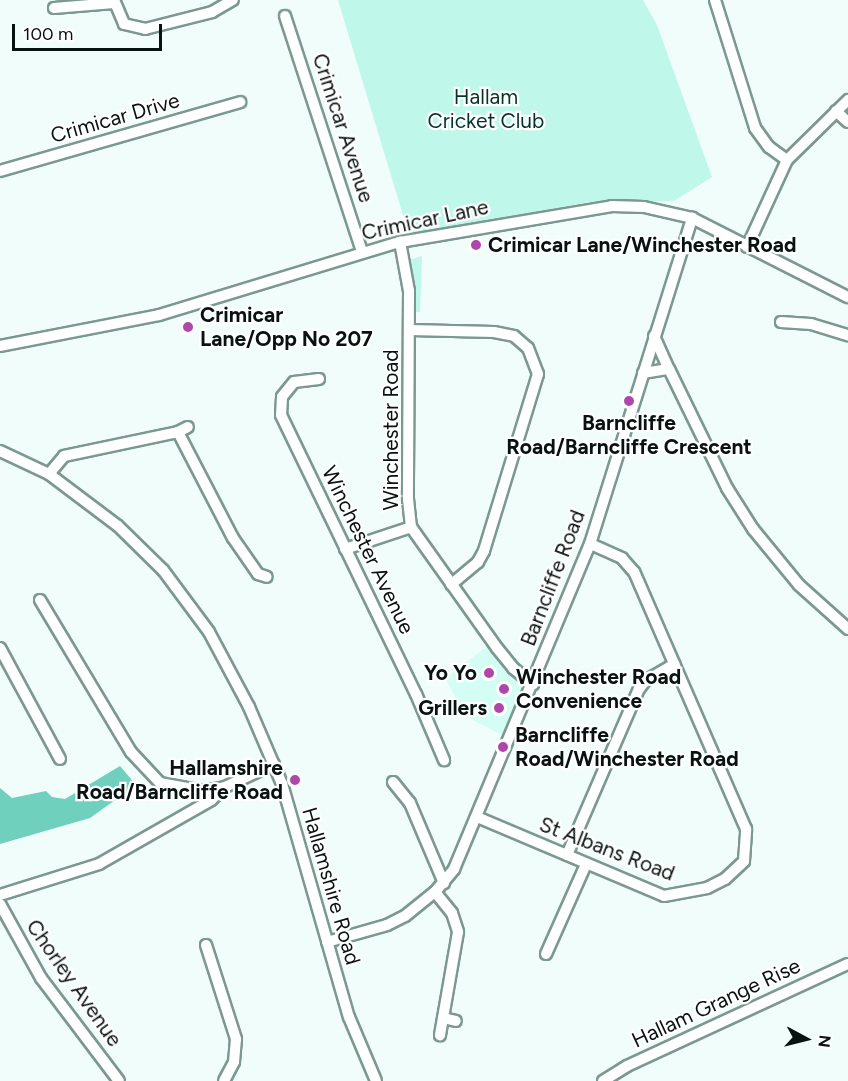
<!DOCTYPE html>
<html>
<head>
<meta charset="utf-8">
<style>
	body { margin:0 }
	#map { position:relative; width:848px; height:1081px; overflow:hidden; background:#f1fdfa; font-family:Figtree,sans-serif }
	div>[style] { position:absolute }
	.built>* { inset:0; background:#d4fdf3 }
	.green>* { inset:0; background:#bff7ea }
	.forest>* { inset:0; background:#6ed0bd }
	.roads { filter:drop-shadow(2px 0 #7b9891) drop-shadow(-2px 0 #7b9891) drop-shadow(0 2px #7b9891) drop-shadow(0 -2px #7b9891) }
	.minor>* { height:10px; margin:-5px; padding:0 5px; transform-origin:5px; border-radius:5px; background:#fff }
	.dots>* { width:16px; height:16px; translate:-50% -50%; box-sizing:border-box; border:3px solid #fff; border-radius:50% }
	span { translate:-50% -50%; white-space:nowrap; text-align:center; line-height:1.15; -webkit-text-stroke:4.5px #fff; paint-order:stroke }
	.park-label { font-size:21px; color:#03342c }
	.street-label { font-size:21px; color:#081210 }
	.poi-label { font-size:21px; color:#081210; font-weight:700 }
	.left { translate:0 -50%; text-align:left }
	.right { translate:-100% -50%; text-align:right }
	.north { position:absolute; left:776px; top:1009px; width:60px; height:60px; -webkit-text-stroke:4px #fff; paint-order:stroke; rotate:97deg; font-size:16px; font-weight:700; line-height:24px; text-align:center; color:#081210 }
	.north::after { content:''; display:block; margin:auto; width:21px; height:27px; background:#081210; clip-path:polygon(50% 0,100% 100%,50% 72%,0 100%) }
	.scale { position:absolute; left:12px; top:24px; width:150px; height:27px; box-sizing:border-box; border:3px solid #081210; border-top:0; padding-left:8px; font-size:18px; line-height:21px; white-space:nowrap; color:#081210; -webkit-text-stroke:4px #fff; paint-order:stroke }
</style>
</head>
<body>
<div id="map">
	<div class="built">
		<i style="clip-path:polygon(493px 642px,533px 684px,510px 739px,465px 716px,445px 678px)"></i>
	</div>
	<div class="green">
		<i style="clip-path:polygon(338px 0,643px 0,657px 25px,712px 177px,674px 201px,590px 202px,409px 235px)"></i>
		<i style="clip-path:polygon(422px 256px,420px 312px,415px 312px,409px 260px)"></i>
	</div>
	<div class="forest">
		<i style="clip-path:polygon(120px 766px,136px 785px,90px 818px,0 844px,0 788px,12px 798px,46px 791px,52px 797px,65px 799px)"></i>
	</div>
	<div class="roads">
		<div class="minor">
			<i style="left:114px;top:0;width:26px;rotate:67deg"></i>
			<i style="left:124px;top:24px;width:22px;rotate:13deg"></i>
			<i style="left:145px;top:29px;width:69px;rotate:-14.2deg"></i>
			<i style="left:212px;top:12px;width:24px;rotate:-30deg"></i>
			<i style="left:715px;top:0;width:134px;rotate:72.6deg"></i>
			<i style="left:755px;top:128px;width:24px;rotate:54deg"></i>
			<i style="left:769px;top:147px;width:22px;rotate:36deg"></i>
			<i style="left:54px;top:8px;width:60px;rotate:-4.8deg"></i>
			<i style="left:285px;top:16px;width:248px;rotate:71.9deg"></i>
			<i style="left:836px;top:111px;width:16px;rotate:43deg"></i>
			<i style="left:0;top:171px;width:250px;rotate:-16deg"></i>
			<i style="left:400px;top:242px;width:50px;rotate:79.6deg"></i>
			<i style="left:409px;top:291px;width:208px;rotate:90.3deg"></i>
			<i style="left:408px;top:499px;width:28px;rotate:84deg"></i>
			<i style="left:411px;top:527px;width:148px;rotate:54.6deg"></i>
			<i style="left:497px;top:648px;width:26px;rotate:51deg"></i>
			<i style="left:513px;top:668px;width:26px;rotate:39deg"></i>
			<i style="left:747px;top:247px;width:96px;rotate:-65.3deg"></i>
			<i style="left:787px;top:160px;width:86px;rotate:-44.5deg"></i>
			<i style="left:781px;top:322px;width:30px;rotate:4deg"></i>
			<i style="left:811px;top:324px;width:39px;rotate:17deg"></i>
			<i style="left:410px;top:330px;width:84px;rotate:1.4deg"></i>
			<i style="left:494px;top:332px;width:20px;rotate:11deg"></i>
			<i style="left:514px;top:336px;width:18px;rotate:41deg"></i>
			<i style="left:528px;top:348px;width:28px;rotate:69deg"></i>
			<i style="left:538px;top:374px;width:185px;rotate:107deg"></i>
			<i style="left:484px;top:551px;width:13px;rotate:119deg"></i>
			<i style="left:478px;top:562px;width:35px;rotate:140deg"></i>
			<i style="left:654px;top:336px;width:36px;rotate:66deg"></i>
			<i style="left:0;top:346px;width:162px;rotate:-11deg"></i>
			<i style="left:159px;top:315px;width:252px;rotate:-16.9deg"></i>
			<i style="left:400px;top:242px;width:215px;rotate:-9.6deg"></i>
			<i style="left:612px;top:206px;width:32px;rotate:2deg"></i>
			<i style="left:644px;top:207px;width:49px;rotate:12.9deg"></i>
			<i style="left:692px;top:218px;width:175px;rotate:26.9deg"></i>
			<i style="left:643px;top:373px;width:26px;rotate:-9deg"></i>
			<i style="left:669px;top:369px;width:132px;rotate:64deg"></i>
			<i style="left:727px;top:488px;width:49px;rotate:57.6deg"></i>
			<i style="left:753px;top:529px;width:72px;rotate:50.6deg"></i>
			<i style="left:799px;top:585px;width:66px;rotate:41.9deg"></i>
			<i style="left:319px;top:379px;width:25px;rotate:173deg"></i>
			<i style="left:294px;top:382px;width:19px;rotate:129deg"></i>
			<i style="left:282px;top:397px;width:18px;rotate:93deg"></i>
			<i style="left:281px;top:415px;width:310px;rotate:64.2deg"></i>
			<i style="left:416px;top:694px;width:72px;rotate:67deg"></i>
			<i style="left:178px;top:432px;width:119px;rotate:62.6deg"></i>
			<i style="left:233px;top:538px;width:44px;rotate:55.2deg"></i>
			<i style="left:258px;top:574px;width:9px;rotate:18deg"></i>
			<i style="left:0;top:451px;width:54px;rotate:25.1deg"></i>
			<i style="left:49px;top:474px;width:86px;rotate:37deg"></i>
			<i style="left:118px;top:526px;width:63px;rotate:44.4deg"></i>
			<i style="left:163px;top:570px;width:77px;rotate:53.4deg"></i>
			<i style="left:209px;top:632px;width:85px;rotate:61.9deg"></i>
			<i style="left:249px;top:707px;width:84px;rotate:66.8deg"></i>
			<i style="left:282px;top:784px;width:242px;rotate:74deg"></i>
			<i style="left:349px;top:1017px;width:69px;rotate:67.1deg"></i>
			<i style="left:49px;top:474px;width:23px;rotate:-50deg"></i>
			<i style="left:64px;top:456px;width:116px;rotate:-11.9deg"></i>
			<i style="left:178px;top:432px;width:11px;rotate:-27deg"></i>
			<i style="left:345px;top:549px;width:70px;rotate:-18.4deg"></i>
			<i style="left:40px;top:600px;width:177px;rotate:59.1deg"></i>
			<i style="left:131px;top:752px;width:42px;rotate:46.9deg"></i>
			<i style="left:160px;top:783px;width:44px;rotate:10.5deg"></i>
			<i style="left:203px;top:791px;width:22px;rotate:-10deg"></i>
			<i style="left:225px;top:787px;width:54px;rotate:-25.1deg"></i>
			<i style="left:0;top:648px;width:126px;rotate:61.6deg"></i>
			<i style="left:393px;top:782px;width:27px;rotate:51deg"></i>
			<i style="left:410px;top:803px;width:87px;rotate:67deg"></i>
			<i style="left:477px;top:817px;width:203px;rotate:22.9deg"></i>
			<i style="left:664px;top:896px;width:44px;rotate:-10.5deg"></i>
			<i style="left:707px;top:888px;width:20px;rotate:-27deg"></i>
			<i style="left:725px;top:879px;width:26px;rotate:-43deg"></i>
			<i style="left:744px;top:861px;width:32px;rotate:-86deg"></i>
			<i style="left:746px;top:829px;width:280px;rotate:-113.5deg"></i>
			<i style="left:634px;top:572px;width:18px;rotate:-131deg"></i>
			<i style="left:622px;top:558px;width:35px;rotate:-156deg"></i>
			<i style="left:567px;top:855px;width:181px;rotate:-66.6deg"></i>
			<i style="left:639px;top:689px;width:10px;rotate:-53deg"></i>
			<i style="left:645px;top:681px;width:34px;rotate:-30deg"></i>
			<i style="left:435px;top:892px;width:27px;rotate:51deg"></i>
			<i style="left:452px;top:913px;width:20px;rotate:72deg"></i>
			<i style="left:458px;top:932px;width:105px;rotate:99.9deg"></i>
			<i style="left:0;top:895px;width:104px;rotate:-17.4deg"></i>
			<i style="left:99px;top:864px;width:129px;rotate:-29.7deg"></i>
			<i style="left:211px;top:800px;width:19px;rotate:-43deg"></i>
			<i style="left:0;top:904px;width:85px;rotate:61deg"></i>
			<i style="left:41px;top:978px;width:129px;rotate:52.9deg"></i>
			<i style="left:327px;top:942px;width:62px;rotate:-15.8deg"></i>
			<i style="left:387px;top:925px;width:20px;rotate:-27deg"></i>
			<i style="left:405px;top:916px;width:38px;rotate:-39deg"></i>
			<i style="left:435px;top:892px;width:30px;rotate:-50deg"></i>
			<i style="left:454px;top:869px;width:352px;rotate:-67.3deg"></i>
			<i style="left:590px;top:544px;width:342px;rotate:-72.6deg"></i>
			<i style="left:206px;top:945px;width:99px;rotate:72.3deg"></i>
			<i style="left:236px;top:1039px;width:23px;rotate:95deg"></i>
			<i style="left:234px;top:1062px;width:21px;rotate:118deg"></i>
			<i style="left:546px;top:954px;width:98px;rotate:-66deg"></i>
			<i style="left:443px;top:1018px;width:13px;rotate:13deg"></i>
			<i style="left:603px;top:1081px;width:28px;rotate:-32deg"></i>
			<i style="left:627px;top:1066px;width:243px;rotate:-24.8deg"></i>
		</div>
	</div>
	<div class="dots">
		<i style="left:476px;top:245px;background:#ae47aa"></i>
		<i style="left:188px;top:327px;background:#ae47aa"></i>
		<i style="left:629px;top:401px;background:#ae47aa"></i>
		<i style="left:489px;top:673px;background:#ae47aa"></i>
		<i style="left:504px;top:689px;background:#ae47aa"></i>
		<i style="left:499px;top:708px;background:#ae47aa"></i>
		<i style="left:503px;top:747px;background:#ae47aa"></i>
		<i style="left:295px;top:780px;background:#ae47aa"></i>
	</div>
	<div class="park-label">
		<span style="left:486px;top:109px">Hallam<br>Cricket Club</span>
	</div>
	<div class="street-label">
		<span style="left:115px;top:118px;rotate:-16deg">Crimicar Drive</span>
		<span style="left:343px;top:128px;rotate:72deg">Crimicar Avenue</span>
		<span style="left:425px;top:220px;rotate:-12deg">Crimicar Lane</span>
		<span style="left:391px;top:430px;rotate:-90deg">Winchester Road</span>
		<span style="left:368px;top:550px;rotate:64deg">Winchester Avenue</span>
		<span style="left:553px;top:578px;rotate:-69deg">Barncliffe Road</span>
		<span style="left:607px;top:849px;rotate:21deg">St Albans Road</span>
		<span style="left:331px;top:886px;rotate:74deg">Hallamshire Road</span>
		<span style="left:74px;top:983px;rotate:55deg">Chorley Avenue</span>
		<span style="left:716px;top:1003px;rotate:-25deg">Hallam Grange Rise</span>
	</div>
	<div class="poi-label">
		<span class="left" style="left:488px;top:245px">Crimicar Lane/Winchester Road</span>
		<span class="left" style="left:200px;top:327px">Crimicar<br>Lane/Opp No 207</span>
		<span style="left:629px;top:435px">Barncliffe<br>Road/Barncliffe Crescent</span>
		<span class="right" style="left:477px;top:673px">Yo Yo</span>
		<span class="left" style="left:516px;top:689px">Winchester Road<br>Convenience</span>
		<span class="right" style="left:487px;top:708px">Grillers</span>
		<span class="left" style="left:515px;top:747px">Barncliffe<br>Road/Winchester Road</span>
		<span class="right" style="left:283px;top:780px">Hallamshire<br>Road/Barncliffe Road</span>
	</div>
	<div class="north">N</div>
	<div class="scale">100 m</div>
</div>
</body>
</html>
